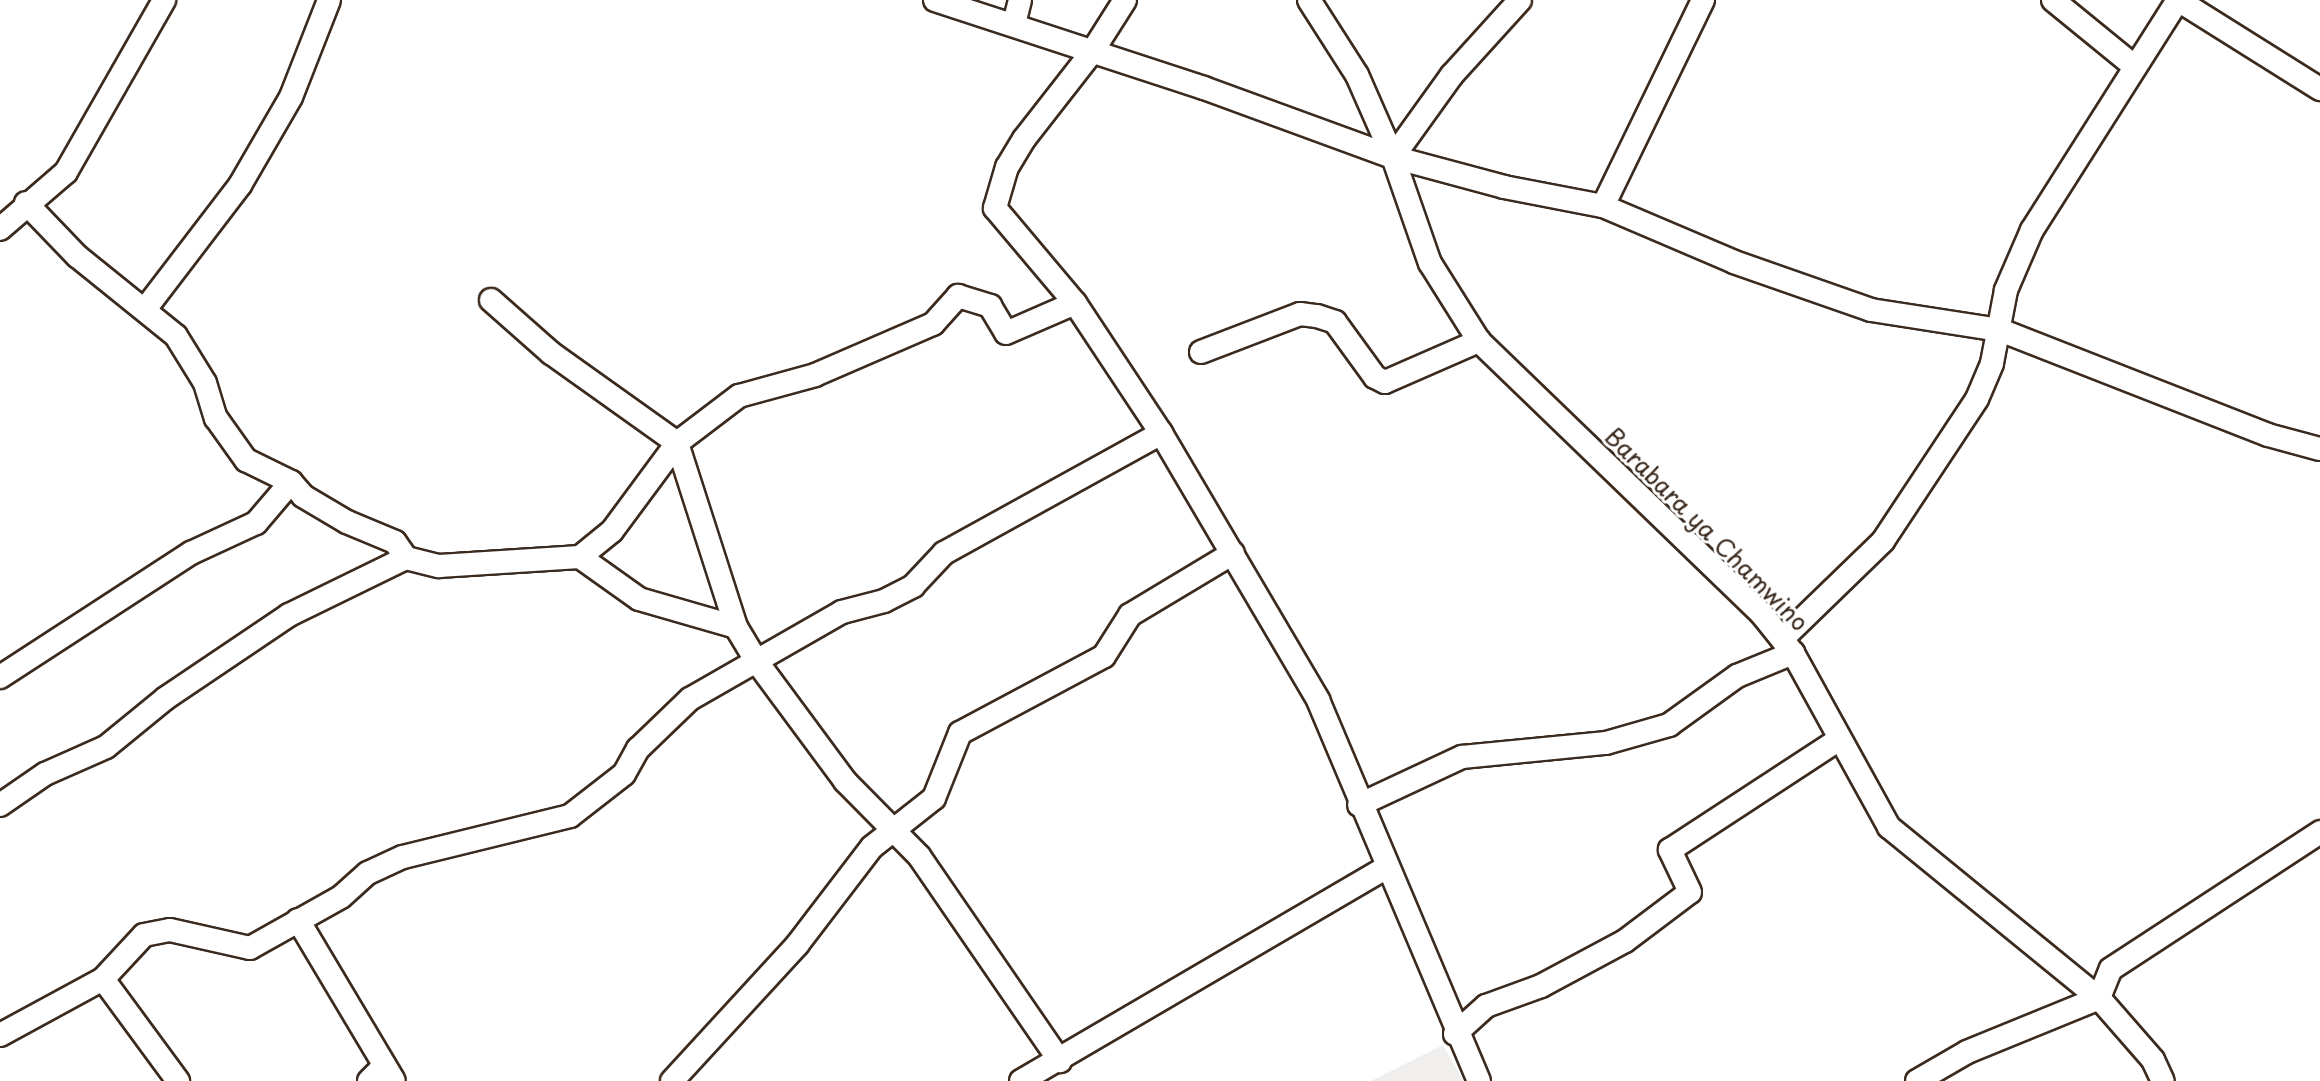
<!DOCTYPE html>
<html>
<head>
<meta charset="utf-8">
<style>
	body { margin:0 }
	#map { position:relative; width:2320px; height:1081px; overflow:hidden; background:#fff; font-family:"Playpen Sans",sans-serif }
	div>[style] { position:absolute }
	.built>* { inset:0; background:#f1efee }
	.roads { filter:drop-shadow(2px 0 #3b2a1e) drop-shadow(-2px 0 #3b2a1e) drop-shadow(0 2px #3b2a1e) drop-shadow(0 -2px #3b2a1e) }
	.minor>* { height:22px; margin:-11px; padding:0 11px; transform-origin:11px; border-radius:11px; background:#fff }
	span { translate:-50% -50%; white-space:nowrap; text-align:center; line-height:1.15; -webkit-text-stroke:6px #fff; paint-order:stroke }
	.street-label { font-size:24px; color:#3b2a1e }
</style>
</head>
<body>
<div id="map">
	<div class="built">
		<i style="clip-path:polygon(1443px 1045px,1463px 1081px,1371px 1081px)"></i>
	</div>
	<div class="roads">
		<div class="minor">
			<i style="left:935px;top:0;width:283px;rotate:18.1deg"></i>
			<i style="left:1204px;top:88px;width:201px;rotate:20.1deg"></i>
			<i style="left:1393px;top:157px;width:115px;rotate:15.1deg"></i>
			<i style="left:1504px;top:187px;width:101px;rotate:10.9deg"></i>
			<i style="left:1603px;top:206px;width:142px;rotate:23.1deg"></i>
			<i style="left:1734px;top:262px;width:145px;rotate:19.3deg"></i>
			<i style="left:1871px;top:310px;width:131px;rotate:8.8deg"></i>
			<i style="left:2000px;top:330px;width:288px;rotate:21.4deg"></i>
			<i style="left:2268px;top:435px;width:54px;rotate:15.1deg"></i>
			<i style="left:1125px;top:0;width:62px;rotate:122.4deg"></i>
			<i style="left:1092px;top:52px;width:110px;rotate:128deg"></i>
			<i style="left:1024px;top:139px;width:33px;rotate:121deg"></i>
			<i style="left:1007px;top:167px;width:43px;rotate:106.3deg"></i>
			<i style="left:995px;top:208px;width:124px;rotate:49.9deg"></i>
			<i style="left:1075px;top:303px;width:156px;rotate:56.5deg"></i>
			<i style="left:1161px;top:433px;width:310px;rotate:59.5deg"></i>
			<i style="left:1318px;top:700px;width:414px;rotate:67.1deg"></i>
			<i style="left:1309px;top:0;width:89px;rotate:57.4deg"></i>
			<i style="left:1357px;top:75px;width:90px;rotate:66.3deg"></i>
			<i style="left:1393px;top:157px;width:112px;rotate:70.8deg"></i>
			<i style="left:1430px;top:263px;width:92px;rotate:57.9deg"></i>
			<i style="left:1479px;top:341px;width:392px;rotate:44deg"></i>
			<i style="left:1761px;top:613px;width:51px;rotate:51.3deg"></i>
			<i style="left:1793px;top:653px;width:199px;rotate:61.1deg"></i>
			<i style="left:1889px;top:827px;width:271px;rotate:39.2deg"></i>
			<i style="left:2099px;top:998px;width:82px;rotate:48.9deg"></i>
			<i style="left:2153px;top:1060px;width:23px;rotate:65deg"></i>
			<i style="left:2053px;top:0;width:104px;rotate:39.2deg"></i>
			<i style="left:2178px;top:0;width:168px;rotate:32.1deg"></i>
			<i style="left:1014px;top:24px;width:25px;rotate:-76deg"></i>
			<i style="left:1393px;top:157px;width:101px;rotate:-54.3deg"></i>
			<i style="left:1452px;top:75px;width:101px;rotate:-47.8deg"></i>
			<i style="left:26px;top:203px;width:74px;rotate:46.1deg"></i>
			<i style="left:77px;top:256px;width:127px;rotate:38.9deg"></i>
			<i style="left:176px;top:336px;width:55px;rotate:58.3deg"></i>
			<i style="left:205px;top:383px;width:37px;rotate:73deg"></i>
			<i style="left:216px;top:418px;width:52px;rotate:54.5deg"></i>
			<i style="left:246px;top:460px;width:50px;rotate:26.1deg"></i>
			<i style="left:291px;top:482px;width:18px;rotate:49deg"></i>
			<i style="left:303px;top:496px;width:51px;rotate:30.6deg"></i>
			<i style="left:347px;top:522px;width:52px;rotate:22.6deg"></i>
			<i style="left:395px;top:542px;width:19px;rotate:55deg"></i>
			<i style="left:406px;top:558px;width:34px;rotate:14deg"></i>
			<i style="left:439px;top:566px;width:141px;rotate:-3.7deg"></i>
			<i style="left:580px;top:557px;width:41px;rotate:-39.1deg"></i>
			<i style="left:612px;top:531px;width:109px;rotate:-53.5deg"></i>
			<i style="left:677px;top:443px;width:78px;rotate:-37.2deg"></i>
			<i style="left:739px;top:396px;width:79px;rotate:-15.4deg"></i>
			<i style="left:815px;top:375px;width:129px;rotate:-23.4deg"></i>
			<i style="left:933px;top:324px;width:38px;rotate:-48deg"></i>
			<i style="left:958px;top:296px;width:34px;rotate:17deg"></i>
			<i style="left:990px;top:306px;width:31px;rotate:59deg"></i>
			<i style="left:1006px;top:333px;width:75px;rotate:-23.5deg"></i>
			<i style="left:1603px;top:206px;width:229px;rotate:-64.1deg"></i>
			<i style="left:0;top:229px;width:87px;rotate:-40.8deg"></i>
			<i style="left:66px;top:172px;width:198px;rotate:-60.3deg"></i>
			<i style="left:491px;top:300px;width:80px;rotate:41.5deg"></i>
			<i style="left:551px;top:353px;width:155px;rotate:35.5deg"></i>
			<i style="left:677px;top:443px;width:193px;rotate:72.2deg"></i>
			<i style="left:736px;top:627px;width:41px;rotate:59deg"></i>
			<i style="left:757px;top:662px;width:148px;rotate:53.5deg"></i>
			<i style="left:845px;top:781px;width:105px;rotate:45.4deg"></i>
			<i style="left:919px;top:856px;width:249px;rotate:55.5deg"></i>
			<i style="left:146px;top:308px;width:155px;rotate:-52.6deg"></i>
			<i style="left:240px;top:185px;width:102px;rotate:-59.9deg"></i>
			<i style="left:291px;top:97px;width:104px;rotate:-68.6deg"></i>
			<i style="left:1201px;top:352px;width:106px;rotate:-21deg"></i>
			<i style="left:1300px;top:314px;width:17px;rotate:7deg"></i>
			<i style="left:1317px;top:316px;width:19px;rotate:18deg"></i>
			<i style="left:1335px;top:322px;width:68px;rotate:54deg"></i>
			<i style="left:1375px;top:377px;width:11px;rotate:27deg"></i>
			<i style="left:1385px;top:382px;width:103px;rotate:-23.6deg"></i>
			<i style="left:580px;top:557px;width:72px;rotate:35.4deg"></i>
			<i style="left:639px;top:599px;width:101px;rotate:16.1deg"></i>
			<i style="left:1782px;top:639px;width:141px;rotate:-44.1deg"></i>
			<i style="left:1883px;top:541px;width:170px;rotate:-56.5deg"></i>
			<i style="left:1977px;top:399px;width:39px;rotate:-67deg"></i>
			<i style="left:1992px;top:363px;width:74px;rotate:-79.1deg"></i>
			<i style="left:2006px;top:290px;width:65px;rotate:-66.6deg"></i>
			<i style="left:2032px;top:230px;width:272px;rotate:-57.6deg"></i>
			<i style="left:0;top:677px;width:228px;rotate:-33deg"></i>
			<i style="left:191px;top:553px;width:72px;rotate:-24.8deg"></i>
			<i style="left:256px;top:523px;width:54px;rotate:-49.5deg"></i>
			<i style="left:0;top:805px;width:55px;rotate:-34.6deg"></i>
			<i style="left:45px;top:774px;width:67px;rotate:-23.9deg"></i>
			<i style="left:106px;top:747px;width:77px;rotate:-39.2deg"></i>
			<i style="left:166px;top:698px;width:148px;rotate:-34deg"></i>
			<i style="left:289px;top:615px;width:130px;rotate:-26deg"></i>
			<i style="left:1359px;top:805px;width:114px;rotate:-25deg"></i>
			<i style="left:1462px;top:757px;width:145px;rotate:-5.6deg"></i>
			<i style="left:1606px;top:743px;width:66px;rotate:-15.9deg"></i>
			<i style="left:1669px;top:725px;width:84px;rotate:-35.8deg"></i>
			<i style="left:1737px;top:676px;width:61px;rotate:-22.3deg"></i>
			<i style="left:298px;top:920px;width:187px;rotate:59.2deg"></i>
			<i style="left:103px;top:979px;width:127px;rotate:53.7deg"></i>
			<i style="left:1455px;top:1034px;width:42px;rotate:-42.1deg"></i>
			<i style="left:1486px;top:1006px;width:59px;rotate:-20deg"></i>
			<i style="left:1541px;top:986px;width:95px;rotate:-28.2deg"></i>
			<i style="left:1625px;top:941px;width:81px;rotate:-37deg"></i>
			<i style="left:1690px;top:892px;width:47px;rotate:-115.5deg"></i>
			<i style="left:1670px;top:850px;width:201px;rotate:-33.2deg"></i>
			<i style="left:0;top:1035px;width:117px;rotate:-28.5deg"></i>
			<i style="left:103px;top:979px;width:60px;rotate:-47deg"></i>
			<i style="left:144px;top:935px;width:26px;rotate:-11deg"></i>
			<i style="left:170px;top:930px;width:82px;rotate:12.7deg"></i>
			<i style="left:250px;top:948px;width:104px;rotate:-29.3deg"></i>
			<i style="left:341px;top:897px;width:36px;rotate:-42deg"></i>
			<i style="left:368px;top:873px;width:38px;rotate:-25deg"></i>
			<i style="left:403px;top:857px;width:172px;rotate:-13.8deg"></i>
			<i style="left:570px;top:816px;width:68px;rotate:-37.9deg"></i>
			<i style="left:624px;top:774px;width:29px;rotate:-61deg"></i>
			<i style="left:638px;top:749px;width:72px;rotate:-43.9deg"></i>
			<i style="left:690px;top:699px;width:175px;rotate:-29.8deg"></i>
			<i style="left:842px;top:612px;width:43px;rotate:-14.7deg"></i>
			<i style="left:884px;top:601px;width:33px;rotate:-27deg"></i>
			<i style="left:913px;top:586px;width:45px;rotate:-46.8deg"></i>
			<i style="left:944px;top:553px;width:248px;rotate:-28.9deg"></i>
			<i style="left:369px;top:1081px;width:21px;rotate:-45deg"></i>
			<i style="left:672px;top:1081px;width:185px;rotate:-47.4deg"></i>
			<i style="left:797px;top:945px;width:123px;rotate:-52.6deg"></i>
			<i style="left:872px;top:847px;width:79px;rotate:-38.3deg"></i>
			<i style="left:934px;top:798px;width:70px;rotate:-68.2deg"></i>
			<i style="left:960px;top:733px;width:163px;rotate:-28.1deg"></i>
			<i style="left:1104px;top:656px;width:49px;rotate:-57.6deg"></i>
			<i style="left:1130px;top:615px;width:120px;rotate:-31deg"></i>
			<i style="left:1021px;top:1081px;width:423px;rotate:-30.3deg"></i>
			<i style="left:1917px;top:1081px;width:58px;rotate:-30.1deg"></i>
			<i style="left:1967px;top:1052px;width:143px;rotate:-22.2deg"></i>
			<i style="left:2099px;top:998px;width:31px;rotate:-68deg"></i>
			<i style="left:2111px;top:969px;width:250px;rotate:-33.2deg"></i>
		</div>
	</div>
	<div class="street-label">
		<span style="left:1707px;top:529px;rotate:45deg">Barabara ya Chamwino</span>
	</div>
</div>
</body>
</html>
